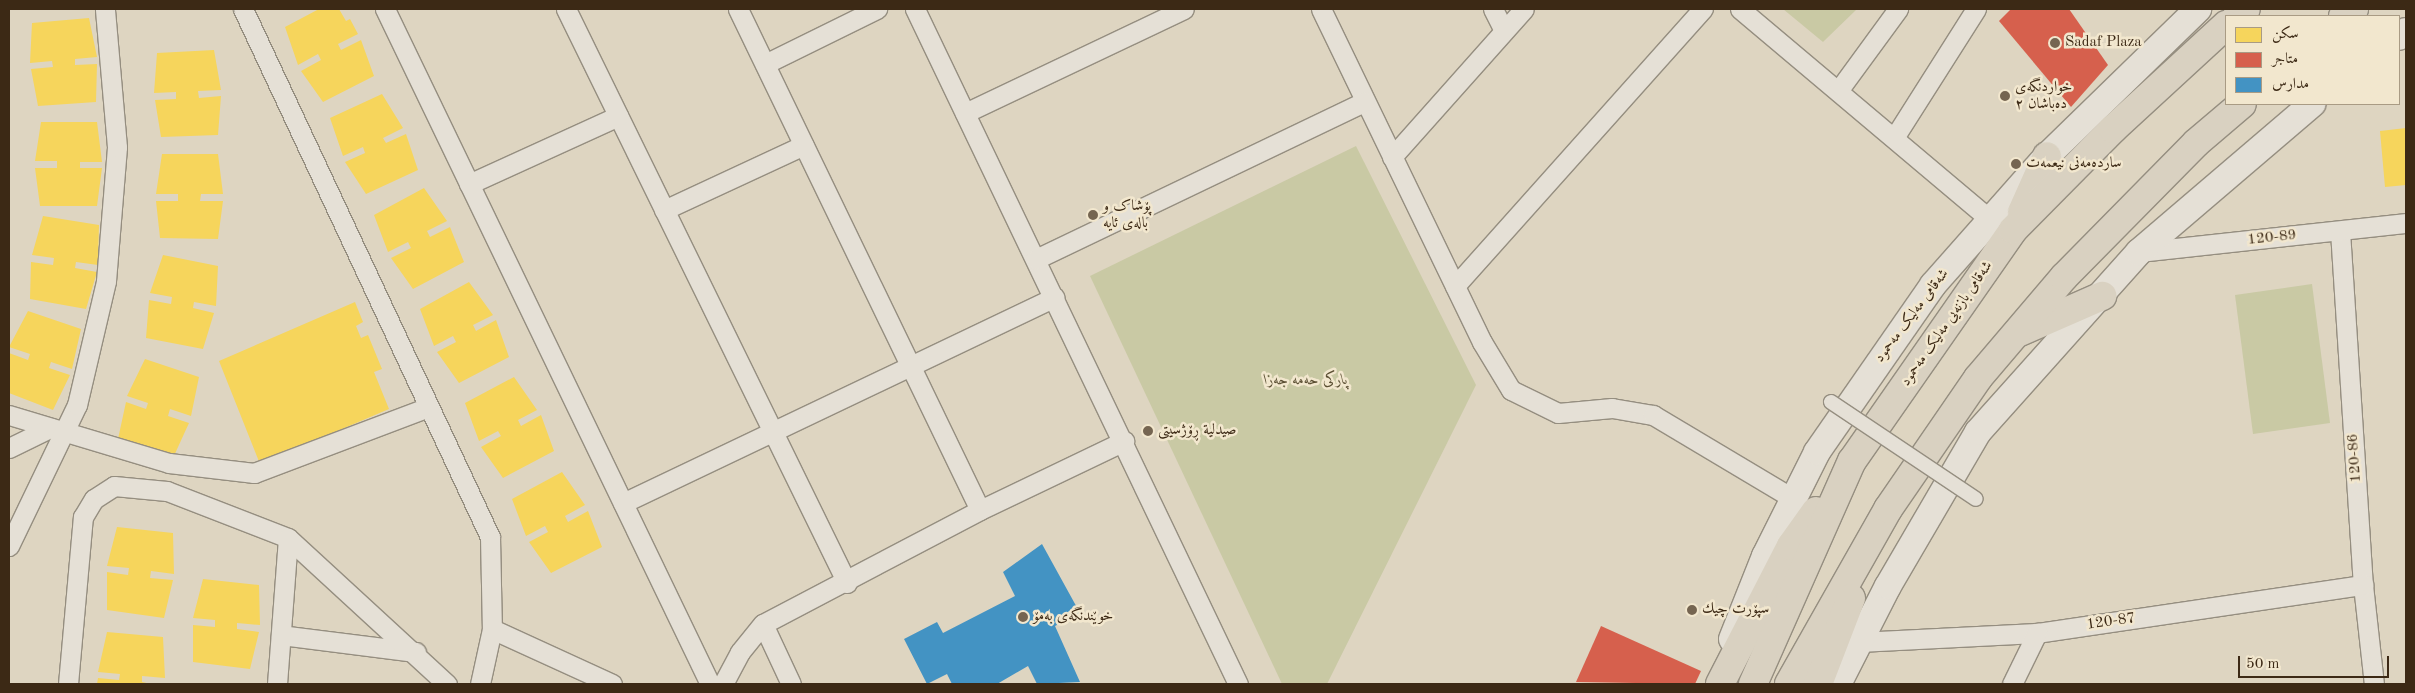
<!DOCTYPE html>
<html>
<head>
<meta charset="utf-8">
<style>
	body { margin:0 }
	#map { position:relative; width:2415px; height:693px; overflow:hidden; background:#ded5c1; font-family:"Old Standard TT",Amiri,serif }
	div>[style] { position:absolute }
	.green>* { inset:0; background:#c9c9a4 }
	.homes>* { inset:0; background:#f6d55c }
	.shops>* { inset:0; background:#d6604d }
	.schools>* { inset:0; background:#4393c3 }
	.roads { filter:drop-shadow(1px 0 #958e80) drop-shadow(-1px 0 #958e80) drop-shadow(0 1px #958e80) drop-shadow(0 -1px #958e80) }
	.minor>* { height:19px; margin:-9.5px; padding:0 9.5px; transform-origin:9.5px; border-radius:9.5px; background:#e5e0d6 }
	.secondary>* { height:26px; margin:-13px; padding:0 13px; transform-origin:13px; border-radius:13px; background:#e5e0d6 }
	.trunk>* { height:28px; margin:-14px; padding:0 14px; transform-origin:14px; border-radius:14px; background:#d9d1c1 }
	.bridges { filter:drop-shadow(1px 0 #958e80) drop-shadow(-1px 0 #958e80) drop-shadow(0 1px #958e80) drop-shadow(0 -1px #958e80) }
	.pedestrian-bridge>* { height:14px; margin:-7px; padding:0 7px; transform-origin:7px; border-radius:7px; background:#e5e0d6 }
	.dots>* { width:14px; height:14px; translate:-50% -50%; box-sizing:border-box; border:2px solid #f2e7ce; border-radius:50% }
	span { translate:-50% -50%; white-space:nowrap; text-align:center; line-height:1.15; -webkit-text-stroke:5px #f2e7ce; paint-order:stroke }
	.poi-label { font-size:15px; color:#3c2915 }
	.left { translate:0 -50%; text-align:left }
	.street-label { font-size:15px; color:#3c2915 }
	.park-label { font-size:15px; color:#5b4f33; font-style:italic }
	.frame { position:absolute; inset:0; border:10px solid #3c2915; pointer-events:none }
	.legend { position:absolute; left:2225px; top:15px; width:175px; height:90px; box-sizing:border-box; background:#f2e7ce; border:1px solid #a99b84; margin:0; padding:6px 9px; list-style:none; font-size:15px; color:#3c2915 }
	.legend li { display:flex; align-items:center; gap:10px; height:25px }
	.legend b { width:25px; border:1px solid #a99b84 }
	.scale { position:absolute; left:2238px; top:656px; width:151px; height:22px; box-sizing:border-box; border:2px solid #3c2915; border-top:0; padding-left:6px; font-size:15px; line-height:18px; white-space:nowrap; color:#3c2915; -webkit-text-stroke:4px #f2e7ce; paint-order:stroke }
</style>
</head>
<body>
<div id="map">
	<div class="green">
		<i style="clip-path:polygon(1783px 9px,1857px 9px,1823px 42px)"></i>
		<i style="clip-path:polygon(1356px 146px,1476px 385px,1327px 684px,1282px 684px,1090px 276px)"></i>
		<i style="clip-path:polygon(2312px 284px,2330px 423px,2253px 434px,2235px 295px)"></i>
	</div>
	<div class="homes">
		<i style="clip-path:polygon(319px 9px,339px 9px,346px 21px,350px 19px,358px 34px,338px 44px,341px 50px,361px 40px,374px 76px,323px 102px,301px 71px,321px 60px,318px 54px,298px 65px,285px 27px)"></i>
		<i style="clip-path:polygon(89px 18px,97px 57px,75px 59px,75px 65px,97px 64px,96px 102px,38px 106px,31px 69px,53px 67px,52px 61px,30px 63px,32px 23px)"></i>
		<i style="clip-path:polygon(214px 50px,221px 90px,198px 91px,199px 98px,221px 96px,218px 135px,161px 137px,155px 100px,176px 99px,176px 92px,154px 93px,157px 53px)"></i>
		<i style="clip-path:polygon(382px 94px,403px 128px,383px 138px,386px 143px,406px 134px,418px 170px,366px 194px,345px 162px,365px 153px,363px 147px,343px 156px,330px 118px)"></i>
		<i style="clip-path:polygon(41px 122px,97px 122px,102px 162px,80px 162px,80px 168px,102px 168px,97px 206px,40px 206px,35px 168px,57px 168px,57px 161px,35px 161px)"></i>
		<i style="clip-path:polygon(2406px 128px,2406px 185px,2385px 187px,2380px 131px)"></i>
		<i style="clip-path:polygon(162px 154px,218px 154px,223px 194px,201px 194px,200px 201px,223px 201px,218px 239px,160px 238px,156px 201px,178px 201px,178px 194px,156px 194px)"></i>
		<i style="clip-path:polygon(424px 188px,447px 221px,427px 231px,430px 237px,450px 227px,464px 262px,413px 289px,391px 258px,411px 248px,408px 242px,388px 252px,374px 215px)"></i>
		<i style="clip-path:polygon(43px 216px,99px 225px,98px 265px,76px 262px,75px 268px,97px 272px,86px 309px,30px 299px,31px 262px,53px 265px,54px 258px,32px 255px)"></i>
		<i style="clip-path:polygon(163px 255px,218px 266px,216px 306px,194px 302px,193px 308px,214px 313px,203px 349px,146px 338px,149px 300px,171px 304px,172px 297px,150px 293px)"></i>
		<i style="clip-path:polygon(469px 282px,493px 315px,473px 325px,476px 331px,496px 320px,509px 357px,459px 383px,437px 352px,456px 342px,453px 336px,434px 346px,420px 309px)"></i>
		<i style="clip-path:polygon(355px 302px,363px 322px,356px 326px,361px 338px,368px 335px,382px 369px,374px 372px,389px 409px,260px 464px,219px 361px)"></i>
		<i style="clip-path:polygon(28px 311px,81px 329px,72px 369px,51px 362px,49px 368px,70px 375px,53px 410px,9px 393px,9px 353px,28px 360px,30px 354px,9px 347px)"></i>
		<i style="clip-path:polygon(145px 359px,199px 377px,191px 416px,170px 409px,168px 416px,189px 423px,173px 458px,118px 439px,126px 402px,146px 409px,148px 403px,127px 396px)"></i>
		<i style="clip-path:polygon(514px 377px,537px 410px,518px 420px,521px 426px,541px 415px,554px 451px,503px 478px,481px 447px,501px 436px,498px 431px,479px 441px,465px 403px)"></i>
		<i style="clip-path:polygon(562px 472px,585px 505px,565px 516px,568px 522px,588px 511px,602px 547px,551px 573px,529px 542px,548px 532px,545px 526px,526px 536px,512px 499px)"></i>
		<i style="clip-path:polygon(117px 527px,173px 533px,174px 574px,151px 571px,150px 578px,173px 580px,164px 618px,107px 610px,107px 572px,128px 575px,129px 568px,107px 566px)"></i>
		<i style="clip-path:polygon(203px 579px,259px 585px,260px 625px,237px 623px,237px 629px,259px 632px,250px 669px,193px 662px,193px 625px,215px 627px,215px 620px,193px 618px)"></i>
		<i style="clip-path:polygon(107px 632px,163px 637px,165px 678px,142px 676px,142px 682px,151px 684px,97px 684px,98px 678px,119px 680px,120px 674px,98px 672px)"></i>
	</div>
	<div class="shops">
		<i style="clip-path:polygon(2011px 9px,2069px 9px,2108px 65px,2071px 107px,1999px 21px)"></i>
		<i style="clip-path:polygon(1601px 626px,1701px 671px,1695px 684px,1576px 682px)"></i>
	</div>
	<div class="schools">
		<i style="clip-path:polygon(1042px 544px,1080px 613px,1055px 626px,1080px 682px,1037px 684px,1028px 666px,997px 684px,952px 684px,947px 674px,927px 684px,904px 639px,937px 622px,943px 633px,1015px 596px,1003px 572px)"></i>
	</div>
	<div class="roads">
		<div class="minor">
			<i style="left:243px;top:9px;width:583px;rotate:64.93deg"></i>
			<i style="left:490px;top:537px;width:92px;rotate:88.8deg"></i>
			<i style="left:492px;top:629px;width:56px;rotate:102.3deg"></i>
			<i style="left:385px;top:9px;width:749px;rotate:64.29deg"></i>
			<i style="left:566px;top:9px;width:639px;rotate:63.92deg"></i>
			<i style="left:738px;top:9px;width:556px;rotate:64.22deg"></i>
			<i style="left:915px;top:9px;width:748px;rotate:64.43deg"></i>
			<i style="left:1321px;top:9px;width:370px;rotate:64.2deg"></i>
			<i style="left:1482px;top:342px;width:56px;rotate:58.9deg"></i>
			<i style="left:1511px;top:390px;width:52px;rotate:26.1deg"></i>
			<i style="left:1558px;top:413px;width:54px;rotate:-5.3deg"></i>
			<i style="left:1612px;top:408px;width:42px;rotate:9.7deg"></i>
			<i style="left:1653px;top:415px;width:162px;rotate:30.8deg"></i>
			<i style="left:1493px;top:9px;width:22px;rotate:63deg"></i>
			<i style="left:1740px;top:9px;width:326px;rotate:40.1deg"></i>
			<i style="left:765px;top:64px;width:125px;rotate:-26.2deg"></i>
			<i style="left:1838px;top:91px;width:102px;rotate:-53.8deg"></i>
			<i style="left:965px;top:113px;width:242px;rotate:-25.4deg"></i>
			<i style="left:1894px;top:138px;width:153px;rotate:-57.6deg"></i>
			<i style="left:1392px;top:157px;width:198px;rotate:-48.3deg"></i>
			<i style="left:469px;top:184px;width:164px;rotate:-24.5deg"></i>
			<i style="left:664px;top:210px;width:154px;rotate:-24.9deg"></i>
			<i style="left:2340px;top:231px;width:355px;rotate:86.3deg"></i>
			<i style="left:2363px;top:585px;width:100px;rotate:83.7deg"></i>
			<i style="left:2139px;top:252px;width:269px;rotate:-6.2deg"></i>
			<i style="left:1036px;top:259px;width:364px;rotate:-25.6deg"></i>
			<i style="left:1455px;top:286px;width:372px;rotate:-48.2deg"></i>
			<i style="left:9px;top:415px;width:167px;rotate:16.7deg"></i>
			<i style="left:169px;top:463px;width:86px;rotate:6.7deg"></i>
			<i style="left:254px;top:473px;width:187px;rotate:-20.7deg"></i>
			<i style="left:9px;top:448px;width:46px;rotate:-26deg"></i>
			<i style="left:623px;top:503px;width:478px;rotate:-25.5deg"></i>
			<i style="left:9px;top:546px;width:157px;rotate:-64.3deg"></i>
			<i style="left:77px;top:405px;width:127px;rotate:-76.8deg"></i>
			<i style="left:106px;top:281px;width:134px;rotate:-85.3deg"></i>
			<i style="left:117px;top:147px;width:139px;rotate:-95deg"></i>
			<i style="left:763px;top:624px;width:66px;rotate:65deg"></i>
			<i style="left:492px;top:629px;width:132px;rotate:24.6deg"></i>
			<i style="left:281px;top:635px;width:136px;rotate:7.2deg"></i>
			<i style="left:1858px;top:642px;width:179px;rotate:-2.9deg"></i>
			<i style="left:2037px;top:633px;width:330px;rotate:-8.4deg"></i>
			<i style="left:68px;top:684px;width:168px;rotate:-84.9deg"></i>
			<i style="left:83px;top:517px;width:21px;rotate:-59deg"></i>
			<i style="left:94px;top:499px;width:24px;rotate:-33deg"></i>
			<i style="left:114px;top:486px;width:53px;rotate:5.4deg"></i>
			<i style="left:167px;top:491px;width:130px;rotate:21.2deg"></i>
			<i style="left:288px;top:538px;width:216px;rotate:42.6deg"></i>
			<i style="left:277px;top:684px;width:146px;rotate:-85.7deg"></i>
			<i style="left:723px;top:684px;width:36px;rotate:-62deg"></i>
			<i style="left:740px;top:652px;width:36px;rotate:-51deg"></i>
			<i style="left:763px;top:624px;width:245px;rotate:-27.7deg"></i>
			<i style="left:980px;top:510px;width:160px;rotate:-25.6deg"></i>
			<i style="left:2012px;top:684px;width:57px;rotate:-63.9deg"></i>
		</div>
		<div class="secondary">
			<i style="left:2399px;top:37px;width:9px;rotate:-41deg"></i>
			<i style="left:1732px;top:639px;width:89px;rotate:-68.3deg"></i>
			<i style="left:1765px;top:556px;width:116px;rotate:-63.4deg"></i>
			<i style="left:1817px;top:452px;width:203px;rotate:-55.2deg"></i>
			<i style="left:1933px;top:285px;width:172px;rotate:-48.5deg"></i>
			<i style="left:2047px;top:156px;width:211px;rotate:-44.2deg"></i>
			<i style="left:1838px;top:684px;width:110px;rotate:-63deg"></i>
			<i style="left:1888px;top:586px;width:178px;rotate:-59.7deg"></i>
			<i style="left:1978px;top:432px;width:241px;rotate:-48.2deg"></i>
			<i style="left:2139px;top:252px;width:228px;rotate:-40.5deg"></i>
		</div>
		<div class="trunk">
			<i style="left:2237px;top:16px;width:11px;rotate:-38deg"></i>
			<i style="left:2343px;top:16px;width:13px;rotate:-32deg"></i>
			<i style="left:2022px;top:212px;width:61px;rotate:-65.9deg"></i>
			<i style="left:2020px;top:332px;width:90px;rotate:-23.7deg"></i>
			<i style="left:1720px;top:684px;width:155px;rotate:-62.8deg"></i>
			<i style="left:1791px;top:546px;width:43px;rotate:-54.5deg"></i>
			<i style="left:1753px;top:684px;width:244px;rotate:-66.1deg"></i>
			<i style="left:1852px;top:461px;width:282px;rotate:-55.1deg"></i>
			<i style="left:2013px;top:230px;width:142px;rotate:-45.3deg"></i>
			<i style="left:2113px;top:129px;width:154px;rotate:-42.6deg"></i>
			<i style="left:1789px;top:684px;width:201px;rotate:-60.5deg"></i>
			<i style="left:1888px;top:509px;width:159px;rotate:-55.5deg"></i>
			<i style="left:1978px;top:378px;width:133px;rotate:-49.6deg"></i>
			<i style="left:2064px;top:277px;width:188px;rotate:-45.4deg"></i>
			<i style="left:2196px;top:143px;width:60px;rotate:-40.3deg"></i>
			<i style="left:1818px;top:684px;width:92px;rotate:-69deg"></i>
		</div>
	</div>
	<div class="bridges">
		<div class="pedestrian-bridge">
			<i style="left:1831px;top:402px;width:174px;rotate:33.8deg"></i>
		</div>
	</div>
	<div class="dots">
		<i style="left:2055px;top:43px;background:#756551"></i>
		<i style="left:2005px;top:96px;background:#756551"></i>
		<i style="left:2016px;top:164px;background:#756551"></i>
		<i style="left:1093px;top:215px;background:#756551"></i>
		<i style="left:1148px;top:431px;background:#756551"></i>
		<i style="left:1692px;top:610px;background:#756551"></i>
		<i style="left:1023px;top:617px;background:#756551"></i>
	</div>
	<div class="poi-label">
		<span class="left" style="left:2065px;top:43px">Sadaf Plaza</span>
		<span class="left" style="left:2015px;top:96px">خواردنگەی<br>دەباشان ٢</span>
		<span class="left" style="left:2026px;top:164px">ساردەمەنی نیعمەت</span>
		<span class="left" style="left:1103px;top:215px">پۆشاک و<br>بالەی ئایە</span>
		<span class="left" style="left:1158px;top:431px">صيدلية ڕۆژسیتی</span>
		<span class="left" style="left:1702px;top:610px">سپۆرت چيك</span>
		<span class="left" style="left:1033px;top:617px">خوێندنگەی بەمۆ</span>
	</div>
	<div class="street-label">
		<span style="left:2272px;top:238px;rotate:-6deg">120-89</span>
		<span style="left:1912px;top:316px;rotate:-53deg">شەقامی مەلیک مەحمود</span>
		<span style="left:1947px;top:324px;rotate:-55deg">شەقامی بازنەیی مەلیک مەحمود</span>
		<span style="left:2355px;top:458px;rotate:-94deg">120-86</span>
		<span style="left:2111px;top:622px;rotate:-8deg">120-87</span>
	</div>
	<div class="park-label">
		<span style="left:1306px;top:381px">پارکی حەمە جەزا</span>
	</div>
	<div class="frame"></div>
	<ul class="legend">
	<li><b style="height:14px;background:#f6d55c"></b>سكن</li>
	<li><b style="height:14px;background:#d6604d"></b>متاجر</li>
	<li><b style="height:14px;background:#4393c3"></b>مدارس</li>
	</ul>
	<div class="scale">50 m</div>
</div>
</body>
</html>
